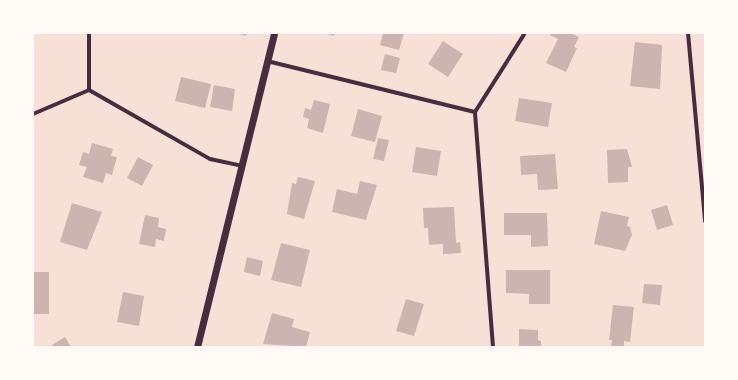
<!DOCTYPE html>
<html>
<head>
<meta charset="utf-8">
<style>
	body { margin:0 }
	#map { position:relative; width:738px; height:380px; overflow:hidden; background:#f7e1d7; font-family:"Zilla Slab",serif }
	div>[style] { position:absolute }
	.building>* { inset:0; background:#ccb4b1 }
	.minor>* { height:4px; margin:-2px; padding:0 2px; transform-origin:2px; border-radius:2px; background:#4a2c40 }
	.tertiary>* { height:7px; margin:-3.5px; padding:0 3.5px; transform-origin:3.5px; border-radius:3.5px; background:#4a2c40 }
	span { translate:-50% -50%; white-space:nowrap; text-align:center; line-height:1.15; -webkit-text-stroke:4px #fffaf5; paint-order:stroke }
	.frame { position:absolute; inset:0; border:34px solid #fffaf5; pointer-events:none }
</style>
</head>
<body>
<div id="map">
	<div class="building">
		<i style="clip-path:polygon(236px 33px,246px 33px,246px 36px)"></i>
		<i style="clip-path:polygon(324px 33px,334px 33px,334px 36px)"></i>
		<i style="clip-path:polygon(383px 33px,404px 33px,399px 50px,380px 45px)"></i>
		<i style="clip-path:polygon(551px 33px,570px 33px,579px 37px,574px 47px,577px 48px,566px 72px,546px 63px,558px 39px,550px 35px)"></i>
		<i style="clip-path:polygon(443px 41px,463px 54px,448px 77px,428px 64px)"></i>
		<i style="clip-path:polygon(635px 42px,662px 45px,660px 89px,630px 86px)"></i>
		<i style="clip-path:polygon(385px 54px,400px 58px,396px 73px,381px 70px)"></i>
		<i style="clip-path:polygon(181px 77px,211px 84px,205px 108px,175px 101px)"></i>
		<i style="clip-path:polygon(214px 85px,235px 89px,232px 111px,210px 107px)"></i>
		<i style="clip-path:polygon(519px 98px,552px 103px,548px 127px,515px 121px)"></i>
		<i style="clip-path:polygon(314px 100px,330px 104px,323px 133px,307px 128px,309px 119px,303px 117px,305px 108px,311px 110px)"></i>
		<i style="clip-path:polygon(358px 109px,382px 116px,375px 142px,351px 136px)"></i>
		<i style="clip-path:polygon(378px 138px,389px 140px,384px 161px,373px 159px)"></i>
		<i style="clip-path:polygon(92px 143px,113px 149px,111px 156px,117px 157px,112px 175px,106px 173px,103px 183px,83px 177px,87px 167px,79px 165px,83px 152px,89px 154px)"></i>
		<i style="clip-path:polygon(416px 147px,441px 151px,437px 176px,412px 172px)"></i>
		<i style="clip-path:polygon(627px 149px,632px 167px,628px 167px,628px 182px,608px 183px,607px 150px)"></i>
		<i style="clip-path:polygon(555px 154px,558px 189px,538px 190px,537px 174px,521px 175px,520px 156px)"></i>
		<i style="clip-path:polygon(138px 157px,153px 165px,142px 186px,127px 178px)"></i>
		<i style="clip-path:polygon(298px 177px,315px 181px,304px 219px,287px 214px,292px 183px,296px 184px)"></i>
		<i style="clip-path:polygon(360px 181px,377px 185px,366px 220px,332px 212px,337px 189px,357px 194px)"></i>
		<i style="clip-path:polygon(72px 203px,102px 212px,87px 250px,60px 242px)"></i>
		<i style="clip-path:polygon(667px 205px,673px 225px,657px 230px,651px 210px)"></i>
		<i style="clip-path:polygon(454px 207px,456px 243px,460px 242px,461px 253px,443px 254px,443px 244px,429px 245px,428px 228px,424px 228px,423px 208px)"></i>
		<i style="clip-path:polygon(601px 211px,629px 217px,627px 226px,630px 227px,632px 235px,625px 251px,594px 244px)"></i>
		<i style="clip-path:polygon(504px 213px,547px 213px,548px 246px,531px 247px,531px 235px,504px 235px)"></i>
		<i style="clip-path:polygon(145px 215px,159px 218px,158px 227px,166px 229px,164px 241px,156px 239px,155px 247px,139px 244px)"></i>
		<i style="clip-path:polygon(281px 243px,310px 250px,301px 287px,271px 280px)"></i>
		<i style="clip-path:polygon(247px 257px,263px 261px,260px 276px,244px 272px)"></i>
		<i style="clip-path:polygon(506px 270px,550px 270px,550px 304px,529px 304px,529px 294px,506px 293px)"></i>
		<i style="clip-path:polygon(33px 272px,49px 272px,49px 314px,33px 314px)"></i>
		<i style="clip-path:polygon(644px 284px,662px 285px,660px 305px,642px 303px)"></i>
		<i style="clip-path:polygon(123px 292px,144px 296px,139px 326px,117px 322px)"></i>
		<i style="clip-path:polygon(406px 299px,424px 304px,414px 336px,396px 331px)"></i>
		<i style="clip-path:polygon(613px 305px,634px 307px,630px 342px,624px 341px,624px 347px,611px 347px,612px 340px,609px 340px)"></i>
		<i style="clip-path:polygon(272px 313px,294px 319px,292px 327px,310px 332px,306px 347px,263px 344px)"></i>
		<i style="clip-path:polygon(519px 329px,538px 330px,538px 340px,541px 341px,541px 347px,519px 347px)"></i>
		<i style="clip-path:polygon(65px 337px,71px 347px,49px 347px)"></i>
	</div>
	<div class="minor">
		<i style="left:89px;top:33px;width:57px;rotate:90deg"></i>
		<i style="left:89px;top:90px;width:139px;rotate:29.7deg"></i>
		<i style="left:210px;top:159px;width:33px;rotate:12deg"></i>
		<i style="left:688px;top:33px;width:189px;rotate:84.8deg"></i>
		<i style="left:267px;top:61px;width:214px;rotate:13.8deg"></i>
		<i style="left:33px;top:114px;width:61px;rotate:-23.2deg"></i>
		<i style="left:493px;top:347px;width:236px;rotate:-94.4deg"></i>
		<i style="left:475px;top:112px;width:93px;rotate:-57.7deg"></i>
	</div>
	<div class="tertiary">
		<i style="left:197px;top:347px;width:323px;rotate:-76.2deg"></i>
	</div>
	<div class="frame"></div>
</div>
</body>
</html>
